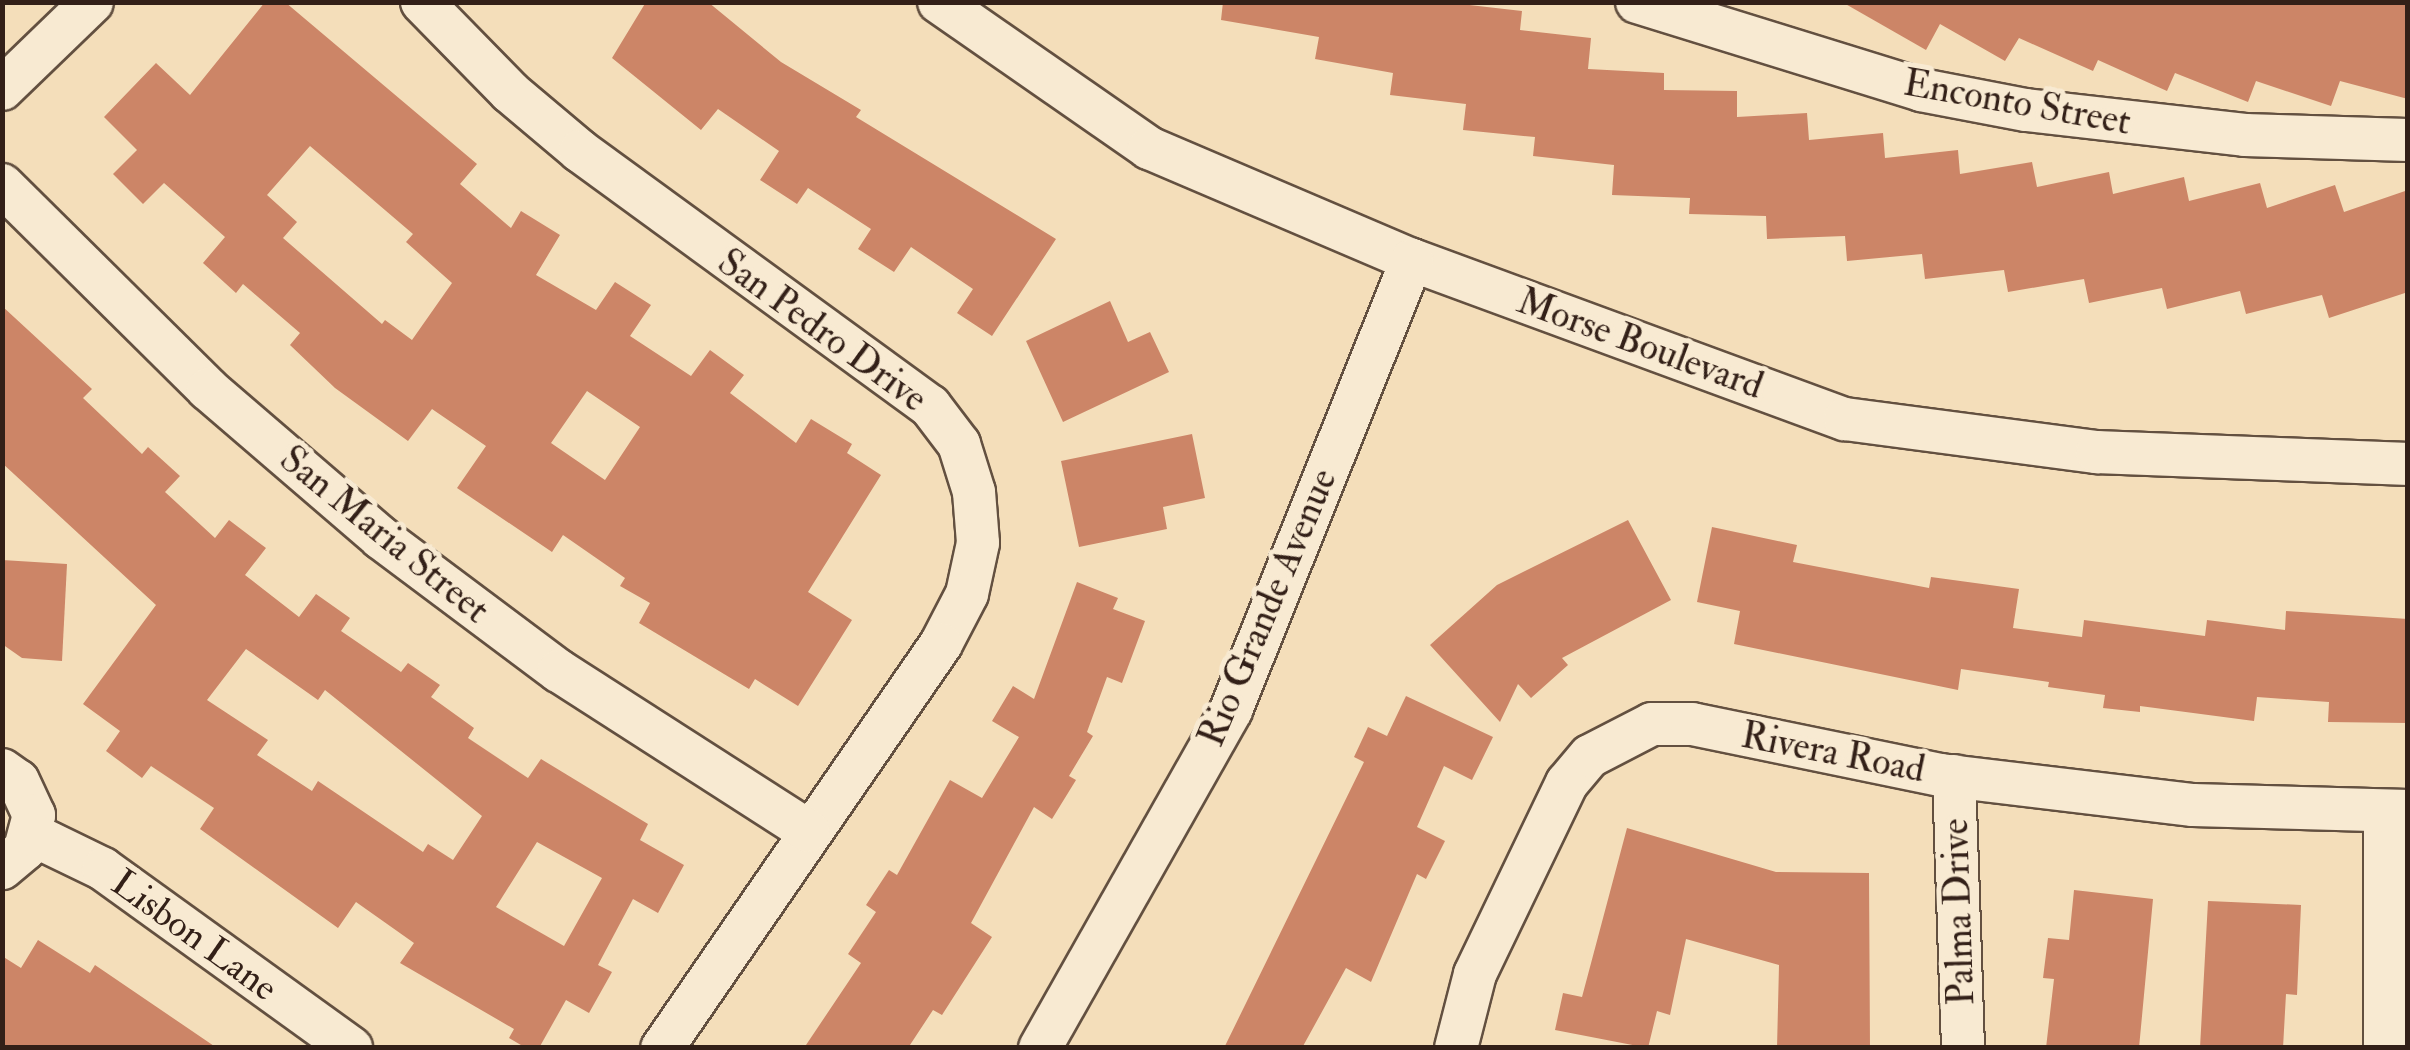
<!DOCTYPE html>
<html>
<head>
<meta charset="utf-8">
<style>
	body { margin:0 }
	#map { position:relative; width:2410px; height:1050px; overflow:hidden; background:#f4deba; font-family:"IM FELL Double Pica",serif }
	div>[style] { position:absolute }
	.building>* { inset:0; background:#cc8567 }
	.roads { filter:drop-shadow(2px 0 #635040) drop-shadow(-2px 0 #635040) drop-shadow(0 2px #635040) drop-shadow(0 -2px #635040) }
	.minor>* { height:42px; margin:-21px; padding:0 21px; transform-origin:21px; border-radius:21px; background:#f8ead2 }
	span { translate:-50% -50%; white-space:nowrap; text-align:center; line-height:1.15; -webkit-text-stroke:10px #f8ead2; paint-order:stroke }
	.street-label { font-size:38px; color:#332018 }
	.frame { position:absolute; inset:0; border:5px solid #332018; pointer-events:none }
</style>
</head>
<body>
<div id="map">
	<div class="building">
		<i style="clip-path:polygon(evenodd,265px 2px,285px 2px,477px 164px,460px 184px,511px 228px,521px 211px,560px 235px,536px 275px,596px 310px,615px 282px,651px 305px,630px 336px,691px 376px,710px 350px,744px 375px,730px 393px,796px 443px,811px 419px,852px 444px,847px 453px,881px 475px,808px 592px,852px 620px,798px 706px,755px 679px,749px 689px,639px 623px,650px 603px,620px 586px,625px 578px,563px 535px,552px 552px,457px 488px,486px 446px,432px 409px,408px 441px,335px 388px,290px 345px,300px 333px,243px 284px,236px 293px,203px 263px,225px 237px,164px 183px,143px 204px,113px 174px,137px 150px,104px 117px,156px 63px,190px 95px,265px 2px,310px 146px,413px 234px,406px 242px,452px 283px,412px 340px,385px 320px,382px 324px,283px 238px,297px 222px,267px 195px,310px 146px,265px 2px,587px 391px,640px 427px,605px 480px,551px 443px,587px 391px)"></i>
		<i style="clip-path:polygon(646px 2px,708px 2px,781px 62px,861px 110px,856px 117px,1056px 239px,992px 336px,957px 313px,973px 289px,911px 247px,894px 272px,858px 249px,871px 229px,808px 188px,797px 204px,760px 180px,779px 151px,718px 109px,701px 130px,612px 58px)"></i>
		<i style="clip-path:polygon(1223px 2px,1443px 2px,1522px 11px,1520px 30px,1591px 38px,1588px 69px,1664px 73px,1664px 90px,1737px 91px,1737px 117px,1807px 113px,1809px 140px,1883px 133px,1885px 158px,1958px 150px,1960px 174px,2032px 162px,2037px 187px,2109px 172px,2113px 194px,2184px 177px,2189px 201px,2260px 183px,2267px 208px,2335px 185px,2344px 212px,2408px 190px,2408px 292px,2329px 318px,2322px 295px,2246px 314px,2240px 291px,2167px 309px,2162px 288px,2089px 303px,2084px 279px,2008px 292px,2004px 270px,1925px 279px,1922px 254px,1847px 261px,1845px 236px,1767px 239px,1766px 216px,1689px 214px,1690px 198px,1612px 195px,1614px 165px,1533px 156px,1535px 137px,1463px 130px,1466px 104px,1390px 95px,1393px 73px,1315px 59px,1319px 37px,1221px 20px)"></i>
		<i style="clip-path:polygon(1842px 2px,2408px 2px,2408px 99px,2340px 81px,2331px 106px,2256px 81px,2248px 102px,2175px 73px,2167px 91px,2098px 60px,2093px 71px,2019px 38px,2005px 61px,1940px 24px,1926px 50px)"></i>
		<i style="clip-path:polygon(1110px 301px,1128px 342px,1150px 332px,1169px 372px,1063px 422px,1026px 341px)"></i>
		<i style="clip-path:polygon(evenodd,2px 306px,92px 389px,83px 398px,142px 454px,148px 447px,180px 476px,165px 492px,215px 538px,229px 520px,266px 548px,245px 575px,299px 617px,316px 594px,350px 618px,341px 631px,401px 672px,408px 663px,440px 685px,431px 697px,474px 728px,468px 738px,528px 778px,541px 759px,648px 824px,640px 840px,684px 865px,658px 913px,633px 899px,598px 965px,612px 972px,589px 1013px,566px 1000px,539px 1048px,526px 1048px,509px 1038px,514px 1029px,400px 963px,414px 943px,356px 902px,338px 928px,200px 829px,214px 808px,151px 766px,142px 778px,106px 751px,120px 731px,83px 704px,156px 605px,2px 463px,2px 306px,246px 649px,318px 700px,325px 690px,482px 816px,453px 860px,428px 844px,423px 852px,318px 781px,312px 791px,257px 755px,268px 740px,207px 700px,246px 649px,2px 306px,537px 842px,602px 878px,564px 946px,496px 907px,537px 842px)"></i>
		<i style="clip-path:polygon(1192px 434px,1205px 498px,1163px 507px,1167px 529px,1079px 547px,1061px 461px)"></i>
		<i style="clip-path:polygon(1628px 520px,1671px 600px,1562px 658px,1568px 665px,1531px 698px,1518px 684px,1500px 722px,1430px 645px,1497px 585px)"></i>
		<i style="clip-path:polygon(1712px 527px,1797px 545px,1793px 562px,1929px 588px,1931px 577px,2019px 589px,2013px 628px,2082px 637px,2084px 620px,2205px 636px,2207px 620px,2285px 630px,2286px 611px,2408px 619px,2408px 723px,2328px 722px,2329px 702px,2257px 697px,2254px 721px,2140px 706px,2140px 712px,2103px 708px,2105px 695px,2048px 687px,2049px 682px,1961px 669px,1958px 690px,1734px 644px,1740px 611px,1697px 602px)"></i>
		<i style="clip-path:polygon(2px 560px,67px 564px,62px 661px,22px 658px,2px 644px)"></i>
		<i style="clip-path:polygon(1077px 582px,1118px 598px,1113px 609px,1145px 621px,1122px 683px,1107px 677px,1087px 732px,1093px 736px,1069px 776px,1076px 780px,1052px 819px,1034px 807px,971px 923px,992px 937px,942px 1015px,933px 1010px,908px 1048px,804px 1048px,861px 963px,848px 954px,876px 912px,866px 905px,889px 870px,897px 875px,950px 780px,982px 798px,1019px 737px,992px 721px,1013px 686px,1034px 699px)"></i>
		<i style="clip-path:polygon(1406px 696px,1493px 737px,1472px 780px,1444px 766px,1417px 827px,1445px 841px,1426px 879px,1417px 874px,1371px 982px,1346px 968px,1302px 1048px,1224px 1048px,1364px 762px,1354px 757px,1368px 727px,1387px 736px)"></i>
		<i style="clip-path:polygon(1627px 828px,1776px 872px,1869px 873px,1870px 1048px,1777px 1048px,1779px 965px,1686px 939px,1670px 1015px,1657px 1011px,1648px 1048px,1555px 1030px,1563px 993px,1582px 997px)"></i>
		<i style="clip-path:polygon(2074px 890px,2153px 899px,2139px 1048px,2046px 1048px,2054px 979px,2043px 978px,2048px 938px,2069px 940px)"></i>
		<i style="clip-path:polygon(2208px 901px,2301px 905px,2297px 995px,2286px 994px,2283px 1048px,2200px 1048px)"></i>
		<i style="clip-path:polygon(38px 940px,90px 973px,95px 965px,217px 1048px,2px 1048px,2px 956px,21px 968px)"></i>
	</div>
	<div class="roads">
		<div class="minor">
			<i style="left:422px;top:2px;width:126px;rotate:45.6deg"></i>
			<i style="left:510px;top:92px;width:92px;rotate:40.1deg"></i>
			<i style="left:580px;top:151px;width:433px;rotate:36.1deg"></i>
			<i style="left:930px;top:406px;width:48px;rotate:52.7deg"></i>
			<i style="left:959px;top:444px;width:50px;rotate:72.6deg"></i>
			<i style="left:974px;top:492px;width:51px;rotate:85.5deg"></i>
			<i style="left:978px;top:543px;width:52px;rotate:102.2deg"></i>
			<i style="left:967px;top:594px;width:56px;rotate:117.5deg"></i>
			<i style="left:941px;top:644px;width:491px;rotate:124.6deg"></i>
			<i style="left:939px;top:2px;width:256px;rotate:34.8deg"></i>
			<i style="left:1149px;top:148px;width:286px;rotate:23.1deg"></i>
			<i style="left:1412px;top:260px;width:461px;rotate:20.2deg"></i>
			<i style="left:1845px;top:419px;width:254px;rotate:7.5deg"></i>
			<i style="left:2097px;top:452px;width:311px;rotate:2.2deg"></i>
			<i style="left:1637px;top:2px;width:297px;rotate:17.2deg"></i>
			<i style="left:1921px;top:90px;width:107px;rotate:10.8deg"></i>
			<i style="left:2026px;top:110px;width:220px;rotate:6.5deg"></i>
			<i style="left:2245px;top:135px;width:163px;rotate:1.8deg"></i>
			<i style="left:2px;top:89px;width:125px;rotate:-44deg"></i>
			<i style="left:2px;top:185px;width:290px;rotate:44.7deg"></i>
			<i style="left:208px;top:389px;width:228px;rotate:40.7deg"></i>
			<i style="left:381px;top:538px;width:222px;rotate:36.8deg"></i>
			<i style="left:559px;top:671px;width:296px;rotate:32.7deg"></i>
			<i style="left:2px;top:770px;width:19px;rotate:35deg"></i>
			<i style="left:18px;top:781px;width:38px;rotate:65deg"></i>
			<i style="left:34px;top:815px;width:35px;rotate:105deg"></i>
			<i style="left:25px;top:849px;width:30px;rotate:140deg"></i>
			<i style="left:1954px;top:776px;width:272px;rotate:88.1deg"></i>
			<i style="left:2385px;top:812px;width:236px;rotate:90deg"></i>
			<i style="left:31px;top:834px;width:80px;rotate:25.9deg"></i>
			<i style="left:103px;top:869px;width:306px;rotate:35.8deg"></i>
			<i style="left:1040px;top:1048px;width:388px;rotate:-60.5deg"></i>
			<i style="left:1231px;top:710px;width:485px;rotate:-68.1deg"></i>
			<i style="left:1456px;top:1048px;width:76px;rotate:-75.6deg"></i>
			<i style="left:1475px;top:974px;width:212px;rotate:-64.3deg"></i>
			<i style="left:1567px;top:783px;width:35px;rotate:-50deg"></i>
			<i style="left:1590px;top:756px;width:70px;rotate:-27.3deg"></i>
			<i style="left:1652px;top:724px;width:40px"></i>
			<i style="left:1692px;top:724px;width:254px;rotate:11.6deg"></i>
			<i style="left:1941px;top:775px;width:254px;rotate:6.8deg"></i>
			<i style="left:2193px;top:805px;width:215px;rotate:1.6deg"></i>
		</div>
	</div>
	<div class="street-label">
		<span style="left:2017px;top:103px;rotate:10deg">Enconto Street</span>
		<span style="left:822px;top:331px;rotate:36deg">San Pedro Drive</span>
		<span style="left:1640px;top:344px;rotate:20deg">Morse Boulevard</span>
		<span style="left:384px;top:535px;rotate:39deg">San Maria Street</span>
		<span style="left:1268px;top:608px;rotate:-67deg">Rio Grande Avenue</span>
		<span style="left:1833px;top:753px;rotate:11deg">Rivera Road</span>
		<span style="left:1959px;top:912px;rotate:-92deg">Palma Drive</span>
		<span style="left:194px;top:936px;rotate:36deg">Lisbon Lane</span>
	</div>
	<div class="frame"></div>
</div>
</body>
</html>
